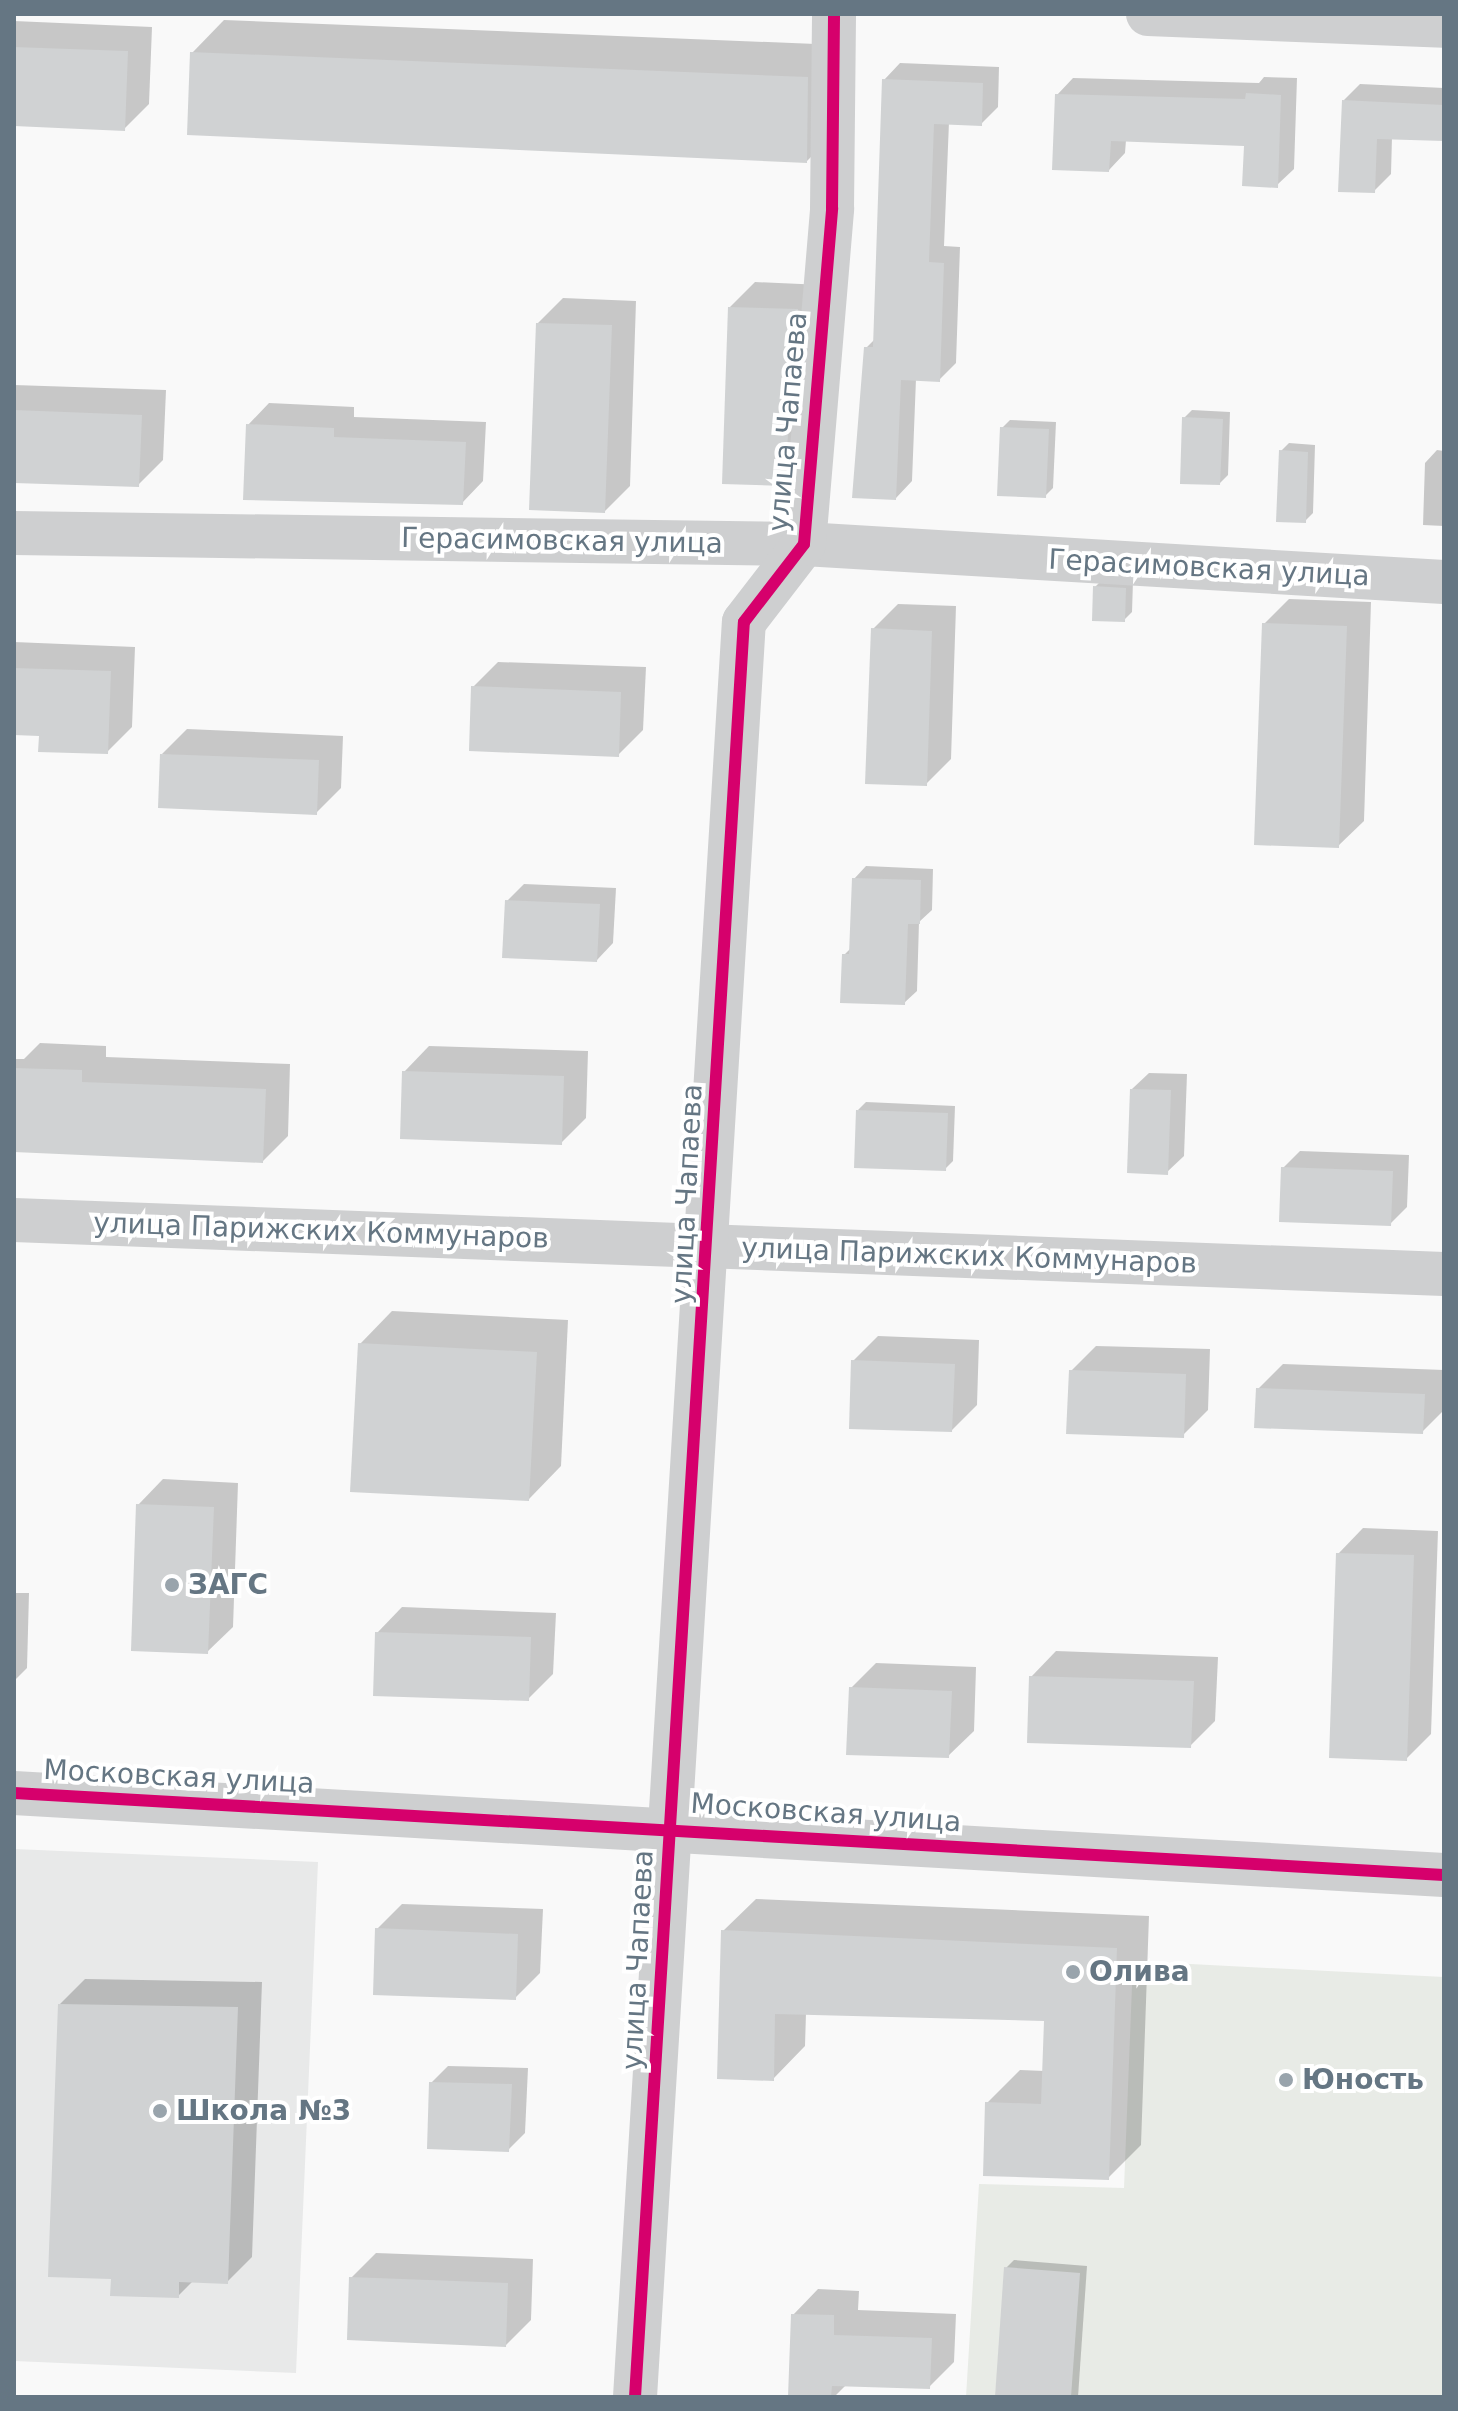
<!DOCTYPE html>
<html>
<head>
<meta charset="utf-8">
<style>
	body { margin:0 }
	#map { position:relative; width:1458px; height:2411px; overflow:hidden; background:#f9f9f9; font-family:"DejaVu Sans",sans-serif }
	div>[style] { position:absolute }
	.built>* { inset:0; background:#e8e9e9 }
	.green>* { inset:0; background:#e8ebe6 }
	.shadow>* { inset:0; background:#0003 }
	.building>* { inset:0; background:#d0d2d3 }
	.minor>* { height:44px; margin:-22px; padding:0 22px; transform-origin:22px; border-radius:22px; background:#cecfd0 }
	.cycleway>* { height:12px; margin:-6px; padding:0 6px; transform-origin:6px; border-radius:6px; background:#d6006c }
	.dots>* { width:22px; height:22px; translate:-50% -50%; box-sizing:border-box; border:4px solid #fff; border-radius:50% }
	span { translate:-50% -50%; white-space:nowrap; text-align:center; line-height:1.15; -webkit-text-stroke:8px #fff; paint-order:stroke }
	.street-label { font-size:28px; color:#657683 }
	.poi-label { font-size:28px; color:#657683; font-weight:700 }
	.left { translate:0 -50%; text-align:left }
	.frame { position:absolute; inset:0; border:16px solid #657683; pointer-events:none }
</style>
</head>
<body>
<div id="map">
	<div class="built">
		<i style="clip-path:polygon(14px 1849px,318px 1862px,296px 2373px,14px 2361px)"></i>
	</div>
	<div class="green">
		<i style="clip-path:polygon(1133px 1961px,1444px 1977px,1444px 2397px,966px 2397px,979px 2184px,1124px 2188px)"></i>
	</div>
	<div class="shadow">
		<i style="clip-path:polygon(224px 20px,840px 45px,839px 128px,807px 161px,192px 53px)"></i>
		<i style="clip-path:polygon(14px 21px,152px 27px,149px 104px,124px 129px,14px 124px)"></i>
		<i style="clip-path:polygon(900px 63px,999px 67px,998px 107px,981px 124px,949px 122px,944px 246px,960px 247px,956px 363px,939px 380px,916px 379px,912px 481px,896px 498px,866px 348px,875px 339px,884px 80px)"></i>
		<i style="clip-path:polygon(1264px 77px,1297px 78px,1294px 169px,1277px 185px,1246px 144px,1126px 140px,1125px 153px,1109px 170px,1057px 95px,1073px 78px,1259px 83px)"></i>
		<i style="clip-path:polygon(1360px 84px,1444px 88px,1444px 139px,1392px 137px,1391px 174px,1374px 191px,1344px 100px)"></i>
		<i style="clip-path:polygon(755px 282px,823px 285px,808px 459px,783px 484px,730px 307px)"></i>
		<i style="clip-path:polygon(563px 298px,636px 301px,630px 486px,605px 511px,538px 323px)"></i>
		<i style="clip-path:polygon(14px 385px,166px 390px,163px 460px,138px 485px,14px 481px)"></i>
		<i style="clip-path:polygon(269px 403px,354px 407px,354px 417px,486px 422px,483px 481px,462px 503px,248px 425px)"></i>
		<i style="clip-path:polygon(1192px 410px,1230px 412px,1228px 475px,1220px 483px,1184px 418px)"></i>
		<i style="clip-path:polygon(1010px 420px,1056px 422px,1053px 488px,1045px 496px,1002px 428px)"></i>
		<i style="clip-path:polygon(1289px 443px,1315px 445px,1313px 513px,1305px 521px,1281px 451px)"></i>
		<i style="clip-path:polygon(1437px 450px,1444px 451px,1444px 526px,1423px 525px,1425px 463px)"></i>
		<i style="clip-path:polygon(1103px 579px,1133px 581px,1132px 612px,1124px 620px,1095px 587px)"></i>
		<i style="clip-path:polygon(1289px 599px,1371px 602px,1364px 821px,1338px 846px,1264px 624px)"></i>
		<i style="clip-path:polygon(898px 604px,956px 606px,951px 759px,926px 784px,873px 629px)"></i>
		<i style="clip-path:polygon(14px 642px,135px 647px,132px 727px,107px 752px,41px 734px,14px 733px)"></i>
		<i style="clip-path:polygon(498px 662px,646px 667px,643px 730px,618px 755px,473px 687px)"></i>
		<i style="clip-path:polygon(187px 729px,343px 736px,341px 788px,316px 813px,162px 754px)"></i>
		<i style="clip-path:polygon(866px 866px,933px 869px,932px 910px,919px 922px,917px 991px,904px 1003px,844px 955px,851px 948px,854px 879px)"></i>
		<i style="clip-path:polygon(524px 884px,616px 888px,613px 943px,597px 960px,507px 901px)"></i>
		<i style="clip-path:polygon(40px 1043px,106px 1046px,106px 1057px,290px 1064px,288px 1136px,263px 1161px,14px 1150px,14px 1059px,24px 1059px)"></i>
		<i style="clip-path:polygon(429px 1046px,588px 1051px,586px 1118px,561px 1143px,404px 1072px)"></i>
		<i style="clip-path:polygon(1149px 1073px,1187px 1074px,1184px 1156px,1167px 1172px,1132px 1089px)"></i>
		<i style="clip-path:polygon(866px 1102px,955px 1106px,953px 1161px,945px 1169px,858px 1110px)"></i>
		<i style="clip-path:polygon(1300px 1151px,1409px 1155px,1407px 1207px,1390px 1224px,1283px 1168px)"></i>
		<i style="clip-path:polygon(392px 1311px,568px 1320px,561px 1466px,529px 1499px,360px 1344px)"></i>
		<i style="clip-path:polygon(878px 1336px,979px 1340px,977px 1405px,952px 1430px,853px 1361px)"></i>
		<i style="clip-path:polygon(1096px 1346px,1210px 1349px,1208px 1410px,1183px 1435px,1071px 1371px)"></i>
		<i style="clip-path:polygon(1283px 1364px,1444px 1370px,1444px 1410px,1422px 1432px,1258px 1389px)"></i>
		<i style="clip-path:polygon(163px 1479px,238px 1483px,233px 1627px,207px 1652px,138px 1505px)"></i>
		<i style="clip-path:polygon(1363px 1528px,1438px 1531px,1431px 1734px,1406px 1759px,1338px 1554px)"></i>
		<i style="clip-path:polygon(14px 1593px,29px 1593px,27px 1668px,14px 1681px)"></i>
		<i style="clip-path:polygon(402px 1607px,556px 1613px,553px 1674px,528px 1699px,377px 1633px)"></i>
		<i style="clip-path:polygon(1056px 1651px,1218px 1657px,1215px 1721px,1190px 1746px,1031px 1677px)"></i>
		<i style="clip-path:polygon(876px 1663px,976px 1667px,974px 1731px,948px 1756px,851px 1688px)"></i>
		<i style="clip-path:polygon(756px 1899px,1149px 1916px,1141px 2145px,1108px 2178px,987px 2103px,1020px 2070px,1045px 2071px,1046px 2020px,806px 2013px,805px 2046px,773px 2079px,723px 1931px)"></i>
		<i style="clip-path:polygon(402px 1904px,543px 1909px,540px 1973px,515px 1998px,377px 1929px)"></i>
		<i style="clip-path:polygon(85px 1979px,262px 1982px,252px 2257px,227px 2282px,194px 2280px,178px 2296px,113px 2277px,60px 2004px)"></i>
		<i style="clip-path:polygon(448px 2066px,528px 2068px,525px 2133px,508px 2150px,431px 2083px)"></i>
		<i style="clip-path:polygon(376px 2253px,533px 2259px,531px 2320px,506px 2345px,351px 2278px)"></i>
		<i style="clip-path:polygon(1014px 2260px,1087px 2266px,1078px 2397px,997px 2397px,1006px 2268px)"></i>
		<i style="clip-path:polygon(818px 2289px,859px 2291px,858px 2310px,956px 2314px,954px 2362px,929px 2387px,847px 2384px,834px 2397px,790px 2397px,793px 2315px)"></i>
	</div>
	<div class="building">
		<i style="clip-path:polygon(14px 47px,128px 51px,125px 131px,14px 126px)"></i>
		<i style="clip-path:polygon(190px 52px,808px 77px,807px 163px,187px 135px)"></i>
		<i style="clip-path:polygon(882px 79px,983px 83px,982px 126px,934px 124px,929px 262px,944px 263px,940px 382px,901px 380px,896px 500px,852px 498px,864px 347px,873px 347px)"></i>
		<i style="clip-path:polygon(1246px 93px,1281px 95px,1278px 188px,1242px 186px,1244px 146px,1111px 141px,1109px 172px,1052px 170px,1055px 94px,1245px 99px)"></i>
		<i style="clip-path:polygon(1342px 100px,1444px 105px,1444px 141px,1377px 139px,1375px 193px,1338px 192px)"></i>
		<i style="clip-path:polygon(728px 307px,798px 309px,784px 486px,722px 484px)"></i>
		<i style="clip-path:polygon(536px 323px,612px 325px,605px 513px,529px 510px)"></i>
		<i style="clip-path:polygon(14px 410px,142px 415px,139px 487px,14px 483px)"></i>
		<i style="clip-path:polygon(1182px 417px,1223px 419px,1220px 485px,1180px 484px)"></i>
		<i style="clip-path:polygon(246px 424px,334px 428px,334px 437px,466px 442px,463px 505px,243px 500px)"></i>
		<i style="clip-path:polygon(1000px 427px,1049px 429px,1046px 498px,997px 496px)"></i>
		<i style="clip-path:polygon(1279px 450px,1308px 452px,1306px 523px,1276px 522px)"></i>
		<i style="clip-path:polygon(1093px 586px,1126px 588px,1125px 622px,1092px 621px)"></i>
		<i style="clip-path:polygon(1262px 623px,1347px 626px,1339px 848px,1254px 845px)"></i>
		<i style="clip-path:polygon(871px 628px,932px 631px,927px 786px,865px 784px)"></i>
		<i style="clip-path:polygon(14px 668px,111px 671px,108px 754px,38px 752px,39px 736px,14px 735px)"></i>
		<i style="clip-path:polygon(471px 686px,621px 692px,619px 757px,469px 751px)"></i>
		<i style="clip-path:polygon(160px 754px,319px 760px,317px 815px,158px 808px)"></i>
		<i style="clip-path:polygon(852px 878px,921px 880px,920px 924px,908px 924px,905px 1005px,840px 1003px,842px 954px,849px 954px)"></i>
		<i style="clip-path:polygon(505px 900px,600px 904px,597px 962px,502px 958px)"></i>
		<i style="clip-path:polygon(14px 1068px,82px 1070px,82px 1082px,266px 1089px,263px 1163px,14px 1152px)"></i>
		<i style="clip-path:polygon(402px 1071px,564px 1076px,562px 1145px,400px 1139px)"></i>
		<i style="clip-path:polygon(1130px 1089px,1171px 1090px,1168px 1175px,1127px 1173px)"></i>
		<i style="clip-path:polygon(856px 1110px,948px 1113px,946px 1171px,854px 1168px)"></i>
		<i style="clip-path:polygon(1281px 1167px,1393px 1171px,1391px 1226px,1279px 1222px)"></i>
		<i style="clip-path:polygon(358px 1343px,537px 1352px,529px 1501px,350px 1492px)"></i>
		<i style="clip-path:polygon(851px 1360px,955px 1364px,952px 1432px,849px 1429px)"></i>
		<i style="clip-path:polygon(1069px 1370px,1186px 1374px,1184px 1438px,1066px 1434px)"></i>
		<i style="clip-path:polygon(1256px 1388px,1425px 1394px,1423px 1434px,1254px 1428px)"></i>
		<i style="clip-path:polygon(136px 1504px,214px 1507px,208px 1654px,131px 1651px)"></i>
		<i style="clip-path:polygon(1336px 1553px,1414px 1555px,1407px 1761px,1329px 1758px)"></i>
		<i style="clip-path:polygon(375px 1632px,531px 1637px,529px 1701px,373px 1696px)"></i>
		<i style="clip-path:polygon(1029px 1676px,1194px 1681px,1191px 1748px,1027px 1743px)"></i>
		<i style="clip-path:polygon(849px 1687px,952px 1691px,949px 1758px,846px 1755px)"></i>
		<i style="clip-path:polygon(375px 1928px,518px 1934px,516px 2000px,373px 1995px)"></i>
		<i style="clip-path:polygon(721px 1930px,1117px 1948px,1109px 2180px,983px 2176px,985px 2102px,1041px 2104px,1044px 2021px,775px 2014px,774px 2081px,717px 2079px)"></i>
		<i style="clip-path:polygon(58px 2004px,238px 2007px,228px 2284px,179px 2282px,179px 2298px,110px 2296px,111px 2279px,48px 2277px)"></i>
		<i style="clip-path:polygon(429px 2082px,512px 2084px,509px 2152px,427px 2149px)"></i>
		<i style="clip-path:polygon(1004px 2267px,1080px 2273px,1071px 2397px,995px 2397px)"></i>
		<i style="clip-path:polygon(349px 2277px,508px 2283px,506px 2347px,347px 2340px)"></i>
		<i style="clip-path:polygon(791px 2314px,834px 2315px,834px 2335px,932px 2338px,930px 2389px,832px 2386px,831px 2397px,788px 2397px)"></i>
	</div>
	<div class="minor">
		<i style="left:1148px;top:14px;width:296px;rotate:2.3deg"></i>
		<i style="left:14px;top:533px;width:790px;rotate:0.8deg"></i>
		<i style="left:804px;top:544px;width:641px;rotate:3.4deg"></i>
		<i style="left:14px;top:1220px;width:1431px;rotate:2.16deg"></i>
		<i style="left:14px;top:1793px;width:1432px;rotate:3.28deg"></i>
		<i style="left:635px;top:2397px;width:1778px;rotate:-86.49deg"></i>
		<i style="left:744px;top:622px;width:98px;rotate:-52.4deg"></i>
		<i style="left:804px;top:544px;width:337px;rotate:-85.2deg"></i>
		<i style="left:832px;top:208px;width:194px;rotate:-89.4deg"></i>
	</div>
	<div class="cycleway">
		<i style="left:14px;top:1793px;width:1432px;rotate:3.28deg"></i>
		<i style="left:635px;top:2397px;width:1778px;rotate:-86.49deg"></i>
		<i style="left:744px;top:622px;width:98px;rotate:-52.4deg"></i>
		<i style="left:804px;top:544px;width:337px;rotate:-85.2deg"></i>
		<i style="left:832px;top:208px;width:194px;rotate:-89.4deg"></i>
	</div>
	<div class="dots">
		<i style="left:172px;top:1585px;background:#99a4ac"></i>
		<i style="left:1073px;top:1972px;background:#99a4ac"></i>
		<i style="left:1286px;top:2080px;background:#99a4ac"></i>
		<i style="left:160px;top:2111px;background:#99a4ac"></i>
	</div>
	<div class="street-label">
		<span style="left:788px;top:422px;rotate:-85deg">улица Чапаева</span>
		<span style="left:562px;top:541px;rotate:1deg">Герасимовская улица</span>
		<span style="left:1209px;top:568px;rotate:3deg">Герасимовская улица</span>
		<span style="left:687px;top:1194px;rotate:-87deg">улица Чапаева</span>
		<span style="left:321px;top:1231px;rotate:2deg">улица Парижских Коммунаров</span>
		<span style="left:969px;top:1256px;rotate:2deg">улица Парижских Коммунаров</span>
		<span style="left:179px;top:1777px;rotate:3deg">Московская улица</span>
		<span style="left:826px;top:1813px;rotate:4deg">Московская улица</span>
		<span style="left:638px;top:1960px;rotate:-87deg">улица Чапаева</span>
	</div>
	<div class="poi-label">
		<span class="left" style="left:188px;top:1585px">ЗАГС</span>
		<span class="left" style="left:1089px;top:1972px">Олива</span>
		<span class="left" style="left:1302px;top:2080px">Юность</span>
		<span class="left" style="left:176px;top:2111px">Школа №3</span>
	</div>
	<div class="frame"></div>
</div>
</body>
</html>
